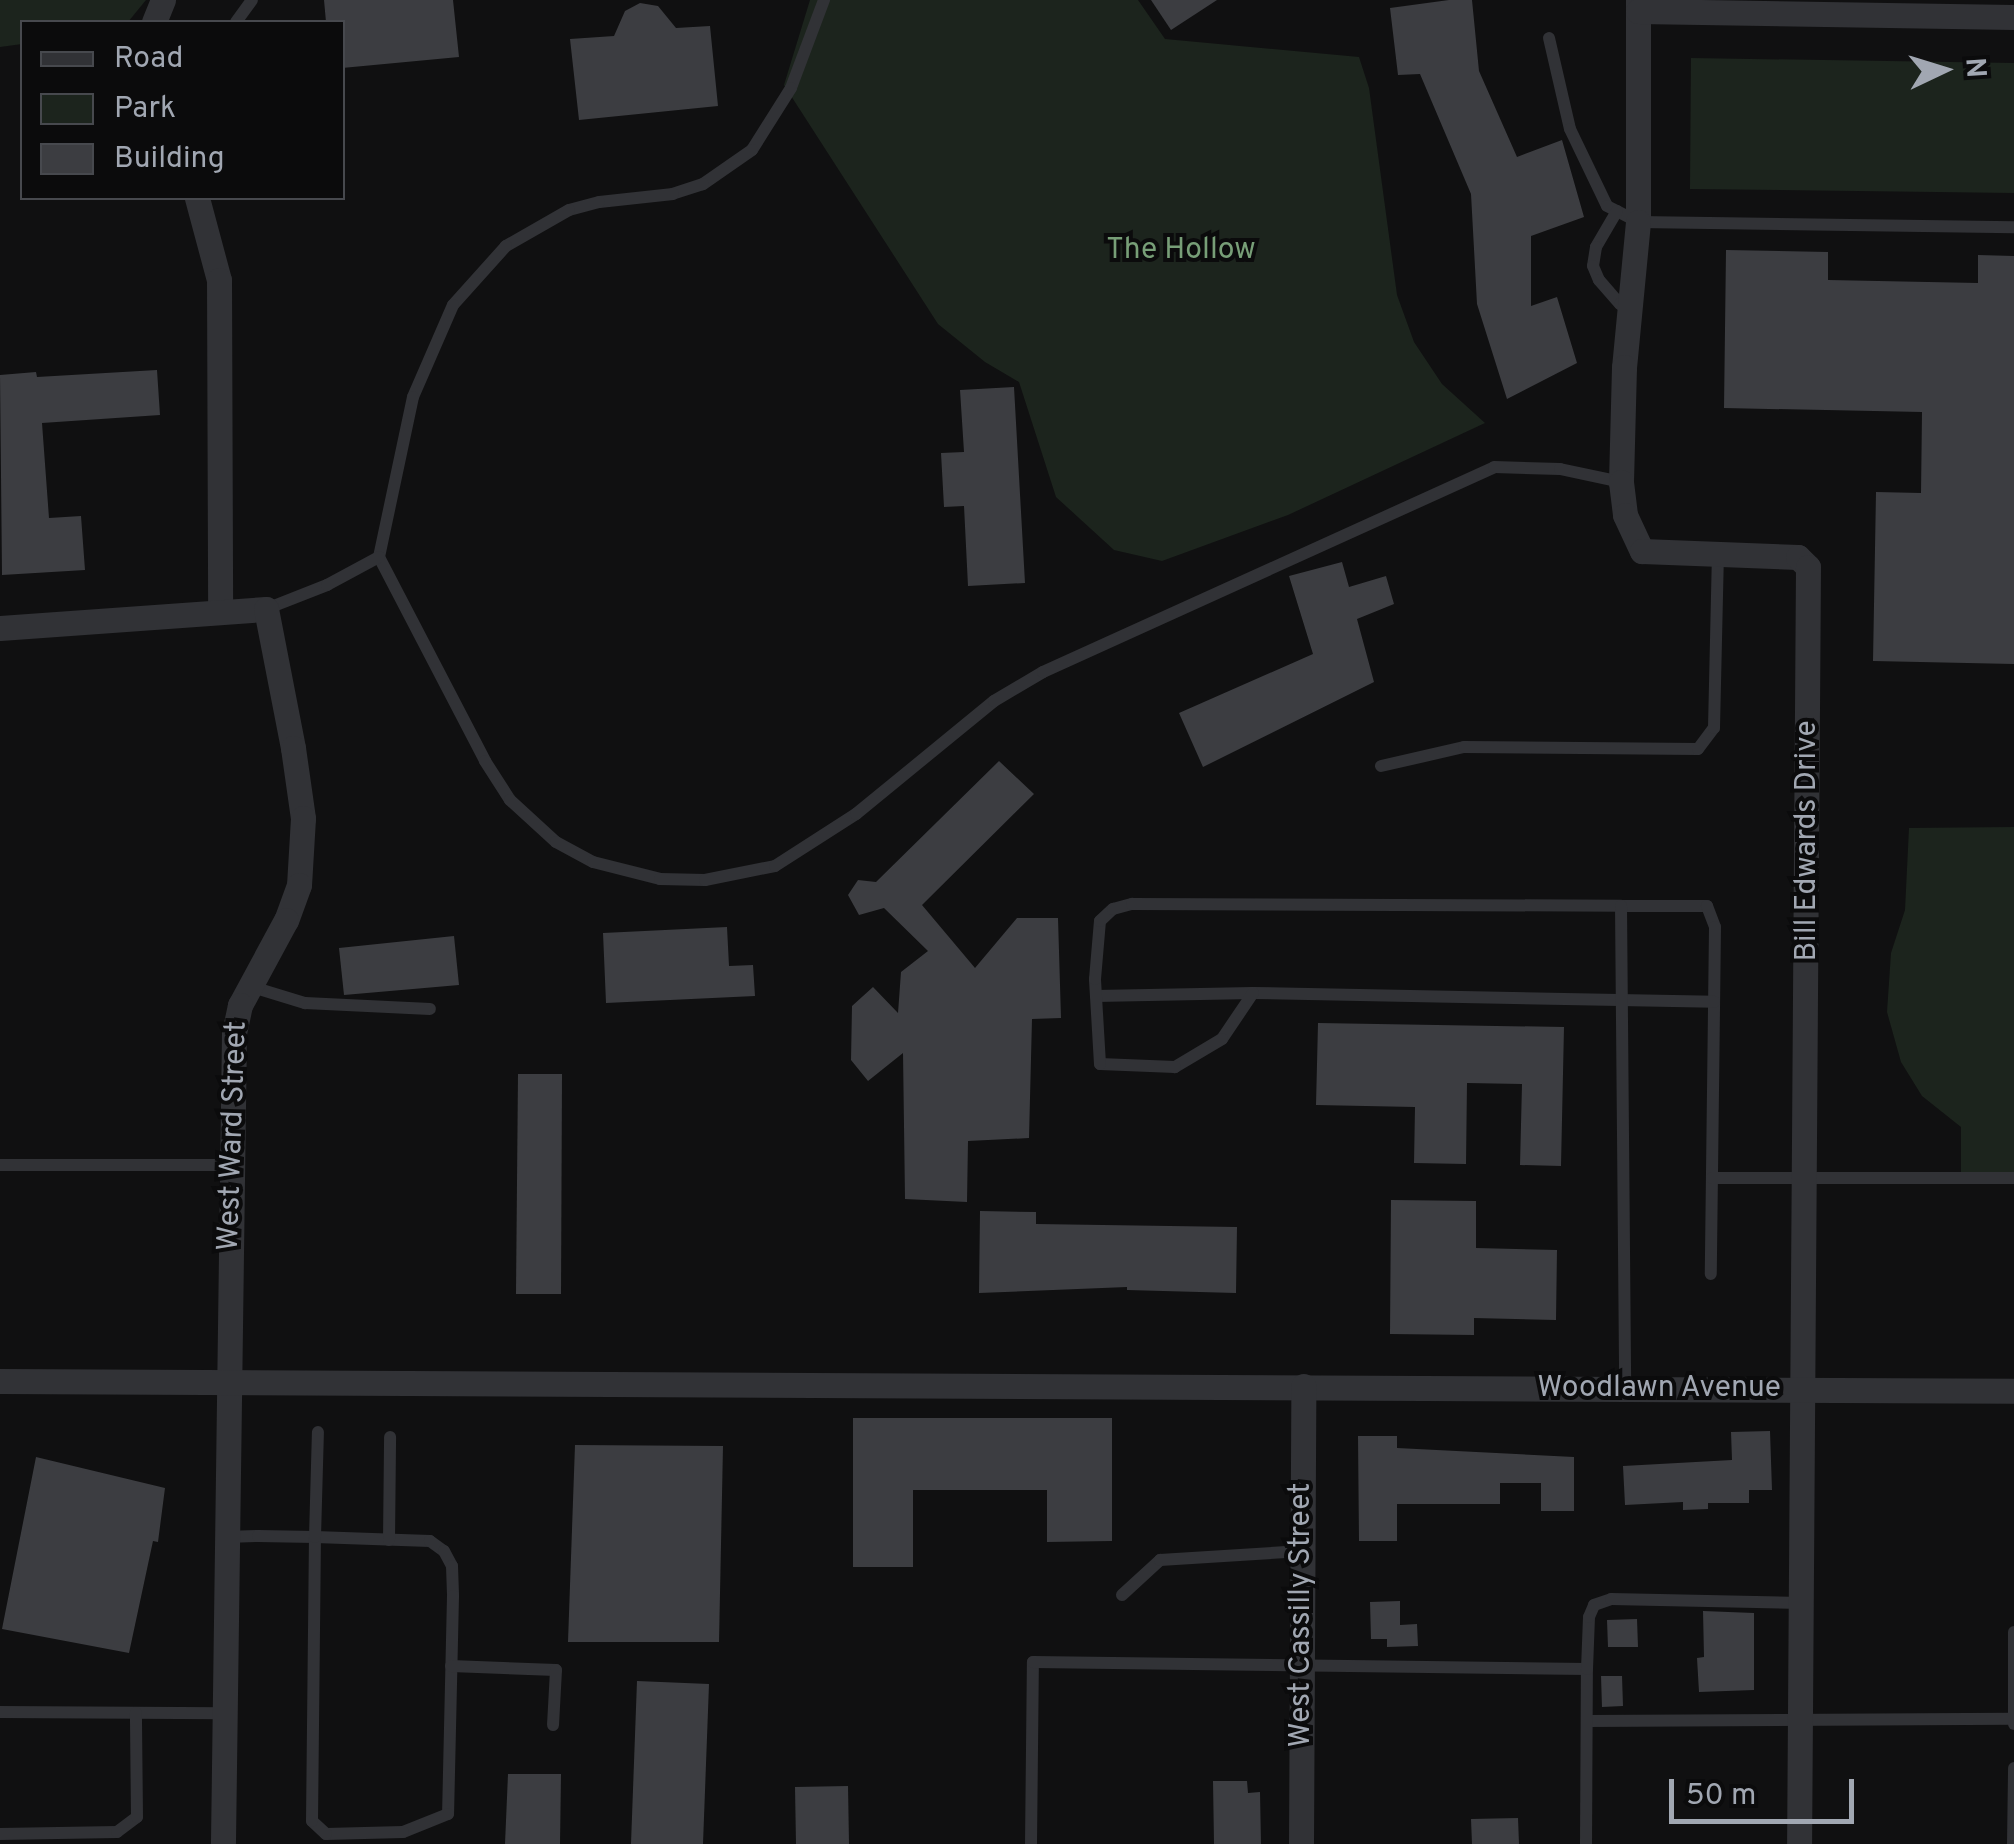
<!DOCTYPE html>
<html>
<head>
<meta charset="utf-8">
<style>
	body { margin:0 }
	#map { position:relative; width:2014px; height:1844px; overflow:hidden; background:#101011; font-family:Overpass,sans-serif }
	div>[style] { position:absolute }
	.green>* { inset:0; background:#1c241d }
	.building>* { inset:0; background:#3c3d41 }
	.lane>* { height:12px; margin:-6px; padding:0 6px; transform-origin:6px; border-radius:6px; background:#313236 }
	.street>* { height:25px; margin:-12.5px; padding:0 12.5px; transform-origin:12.5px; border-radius:12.5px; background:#313236 }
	span { translate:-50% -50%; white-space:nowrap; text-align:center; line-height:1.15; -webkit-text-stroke:8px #0b0b0c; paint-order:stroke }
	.park-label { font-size:30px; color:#779e77 }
	.street-label { font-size:30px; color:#a1a7b2 }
	.legend { position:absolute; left:20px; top:20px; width:325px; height:180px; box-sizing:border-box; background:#0b0b0c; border:2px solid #47494e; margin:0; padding:12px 18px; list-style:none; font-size:30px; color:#a1a7b2 }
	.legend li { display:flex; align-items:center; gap:20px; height:50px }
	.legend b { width:50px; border:2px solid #47494e }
	.north { position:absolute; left:1894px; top:20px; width:100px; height:100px; -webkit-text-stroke:8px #0b0b0c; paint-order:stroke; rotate:86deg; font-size:28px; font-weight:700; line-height:40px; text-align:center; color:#a1a7b2 }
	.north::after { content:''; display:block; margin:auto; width:35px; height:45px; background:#a1a7b2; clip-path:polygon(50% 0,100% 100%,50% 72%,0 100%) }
	.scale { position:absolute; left:1669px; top:1779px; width:185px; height:45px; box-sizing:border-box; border:5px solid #a1a7b2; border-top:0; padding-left:12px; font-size:30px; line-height:35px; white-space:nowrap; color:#a1a7b2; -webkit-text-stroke:8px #0b0b0c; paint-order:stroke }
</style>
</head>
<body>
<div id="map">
	<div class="green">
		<i style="clip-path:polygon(0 0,146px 0,128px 22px,22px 22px,22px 44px,0 47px)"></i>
		<i style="clip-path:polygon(810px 0,1138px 0,1165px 39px,1359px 57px,1369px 88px,1397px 295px,1414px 342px,1442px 384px,1485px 423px,1288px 515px,1162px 561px,1114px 550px,1056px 497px,1019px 382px,985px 362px,938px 324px,784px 85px)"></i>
		<i style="clip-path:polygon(1691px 58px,2014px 63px,2014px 193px,1690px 189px)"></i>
		<i style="clip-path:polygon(2014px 827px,2014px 1178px,1961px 1179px,1961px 1127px,1922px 1096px,1901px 1062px,1887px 1012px,1891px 953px,1905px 910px,1909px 828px)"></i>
	</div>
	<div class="building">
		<i style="clip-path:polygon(324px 0,453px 0,459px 57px,342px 68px,342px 22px,326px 22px)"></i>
		<i style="clip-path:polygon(1151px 0,1217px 0,1171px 30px)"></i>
		<i style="clip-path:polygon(1449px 0,1472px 0,1479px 71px,1517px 157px,1562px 140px,1584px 217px,1531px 236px,1531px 306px,1557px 297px,1577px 363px,1507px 399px,1477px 304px,1471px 194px,1420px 74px,1398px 75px,1390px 8px)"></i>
		<i style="clip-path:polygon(640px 3px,658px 6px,676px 28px,710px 26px,718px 106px,579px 120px,570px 39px,614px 36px,625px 11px)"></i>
		<i style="clip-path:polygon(1726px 250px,1828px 252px,1828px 280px,1978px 283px,1978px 255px,2014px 256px,2014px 664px,1873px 661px,1876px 492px,1921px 493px,1922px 412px,1724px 408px)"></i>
		<i style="clip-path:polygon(157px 370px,160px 415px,42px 423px,49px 518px,81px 516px,85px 570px,2px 575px,0 375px,36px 372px,37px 377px)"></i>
		<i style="clip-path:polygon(1014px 387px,1025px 583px,968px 586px,964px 506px,944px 507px,941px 453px,964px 452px,960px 390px)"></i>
		<i style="clip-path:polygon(1342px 562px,1349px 587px,1386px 576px,1394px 604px,1357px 619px,1374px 682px,1203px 767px,1179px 713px,1313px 654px,1289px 576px)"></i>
		<i style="clip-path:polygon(999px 761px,1034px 794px,922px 905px,975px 968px,1017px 918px,1058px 918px,1061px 1018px,1032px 1019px,1029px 1138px,968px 1141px,967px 1202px,905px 1199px,903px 1053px,868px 1081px,851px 1060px,852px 1006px,873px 987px,898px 1013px,901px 972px,928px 951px,884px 908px,859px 915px,848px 895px,858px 880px,876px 882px)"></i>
		<i style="clip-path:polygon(727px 927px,729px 966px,753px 965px,755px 996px,606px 1003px,603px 933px)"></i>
		<i style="clip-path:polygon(454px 936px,459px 985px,344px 995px,339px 948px)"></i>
		<i style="clip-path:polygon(1318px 1023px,1564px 1027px,1561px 1166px,1520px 1165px,1522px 1084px,1467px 1083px,1466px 1164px,1414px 1163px,1415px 1107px,1316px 1105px)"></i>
		<i style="clip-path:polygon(518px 1074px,562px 1074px,561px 1294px,516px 1294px)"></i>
		<i style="clip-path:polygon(1391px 1200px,1476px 1201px,1476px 1248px,1557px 1250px,1556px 1320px,1474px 1318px,1474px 1335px,1390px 1334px)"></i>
		<i style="clip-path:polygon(980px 1211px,1036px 1212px,1036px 1224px,1237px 1227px,1236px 1293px,1127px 1290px,1127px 1287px,979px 1293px)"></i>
		<i style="clip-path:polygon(853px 1418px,1112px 1418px,1112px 1541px,1047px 1542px,1047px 1490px,913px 1490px,913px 1567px,853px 1567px)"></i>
		<i style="clip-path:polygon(1770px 1431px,1772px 1490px,1749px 1490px,1749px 1503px,1708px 1503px,1708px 1509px,1683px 1510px,1683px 1502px,1625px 1505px,1623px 1466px,1732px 1460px,1731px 1432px)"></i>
		<i style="clip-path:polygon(1358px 1436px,1397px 1436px,1397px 1448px,1574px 1457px,1574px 1511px,1541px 1511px,1541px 1483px,1500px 1483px,1500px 1504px,1397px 1504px,1397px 1541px,1359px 1541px)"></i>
		<i style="clip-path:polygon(575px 1445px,723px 1446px,719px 1642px,568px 1642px)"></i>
		<i style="clip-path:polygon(36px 1457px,165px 1488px,158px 1542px,153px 1541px,129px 1653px,2px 1629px)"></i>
		<i style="clip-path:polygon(1400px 1601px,1400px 1625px,1417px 1624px,1418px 1646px,1387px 1647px,1387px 1639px,1371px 1639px,1370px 1602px)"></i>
		<i style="clip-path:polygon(1703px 1611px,1754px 1613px,1754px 1690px,1699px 1692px,1697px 1658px,1704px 1657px)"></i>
		<i style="clip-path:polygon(1637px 1619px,1638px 1647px,1608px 1647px,1607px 1620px)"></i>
		<i style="clip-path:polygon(1601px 1676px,1622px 1676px,1623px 1706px,1602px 1707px)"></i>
		<i style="clip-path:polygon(637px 1681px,709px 1684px,703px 1844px,631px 1844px)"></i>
		<i style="clip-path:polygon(508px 1774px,561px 1774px,560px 1844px,505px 1844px)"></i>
		<i style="clip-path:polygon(1213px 1781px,1247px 1781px,1248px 1793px,1260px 1792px,1261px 1844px,1214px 1844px)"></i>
		<i style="clip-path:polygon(848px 1786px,849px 1844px,796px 1844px,795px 1787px)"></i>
		<i style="clip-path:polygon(1518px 1818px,1519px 1844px,1472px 1844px,1471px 1819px)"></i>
	</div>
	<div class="lane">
		<i style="left:824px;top:0;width:94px;rotate:110.6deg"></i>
		<i style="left:791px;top:88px;width:73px;rotate:122.2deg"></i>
		<i style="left:752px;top:150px;width:60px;rotate:145.2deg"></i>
		<i style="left:703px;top:184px;width:32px;rotate:162deg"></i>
		<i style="left:673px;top:194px;width:74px;rotate:173.8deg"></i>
		<i style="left:599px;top:202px;width:31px;rotate:165deg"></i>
		<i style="left:569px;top:210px;width:73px;rotate:150.3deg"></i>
		<i style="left:506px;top:246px;width:79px;rotate:131.9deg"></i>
		<i style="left:453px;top:305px;width:100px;rotate:113.5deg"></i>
		<i style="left:413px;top:397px;width:164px;rotate:102deg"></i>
		<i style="left:379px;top:557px;width:230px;rotate:62.5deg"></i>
		<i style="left:485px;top:761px;width:46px;rotate:57.3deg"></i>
		<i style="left:510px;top:800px;width:62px;rotate:42.4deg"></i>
		<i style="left:556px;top:842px;width:42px;rotate:28.4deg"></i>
		<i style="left:593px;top:862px;width:69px;rotate:14.2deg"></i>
		<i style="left:660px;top:879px;width:45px;rotate:1.3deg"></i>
		<i style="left:705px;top:880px;width:71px;rotate:-11.3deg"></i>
		<i style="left:775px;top:866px;width:96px;rotate:-32.7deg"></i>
		<i style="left:856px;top:814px;width:178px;rotate:-39.3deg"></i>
		<i style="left:994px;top:701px;width:57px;rotate:-30.6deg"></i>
		<i style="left:1043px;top:672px;width:495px;rotate:-24.4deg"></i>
		<i style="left:1494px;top:467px;width:66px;rotate:1.7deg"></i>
		<i style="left:1560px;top:469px;width:62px;rotate:12deg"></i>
		<i style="left:236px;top:22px;width:27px;rotate:-54deg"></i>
		<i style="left:1549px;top:38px;width:93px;rotate:77deg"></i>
		<i style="left:1570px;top:129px;width:85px;rotate:64.3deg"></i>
		<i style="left:1607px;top:206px;width:35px;rotate:27deg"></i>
		<i style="left:1638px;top:222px;width:376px;rotate:0.8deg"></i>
		<i style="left:1617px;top:211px;width:42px;rotate:120.3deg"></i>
		<i style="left:1596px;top:247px;width:19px;rotate:99deg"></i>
		<i style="left:1593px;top:266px;width:15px;rotate:67deg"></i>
		<i style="left:1599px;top:280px;width:32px;rotate:49deg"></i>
		<i style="left:1620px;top:304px;width:11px;rotate:22deg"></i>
		<i style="left:266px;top:609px;width:66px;rotate:-21.5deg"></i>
		<i style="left:327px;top:585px;width:59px;rotate:-28.3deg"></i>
		<i style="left:1381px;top:766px;width:85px;rotate:-12.9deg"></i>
		<i style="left:1464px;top:747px;width:234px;rotate:0.5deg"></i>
		<i style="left:1698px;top:749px;width:26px;rotate:-53deg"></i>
		<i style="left:1714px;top:728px;width:173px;rotate:-88.7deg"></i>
		<i style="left:1621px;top:906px;width:86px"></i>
		<i style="left:1707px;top:906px;width:22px;rotate:69deg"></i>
		<i style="left:1715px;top:927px;width:347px;rotate:90.7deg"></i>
		<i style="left:249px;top:986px;width:59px;rotate:16.9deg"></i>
		<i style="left:305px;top:1003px;width:125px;rotate:2.7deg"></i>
		<i style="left:1253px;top:993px;width:461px;rotate:1.1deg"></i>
		<i style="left:1096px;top:996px;width:157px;rotate:-1.1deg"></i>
		<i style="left:1253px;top:993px;width:55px;rotate:124deg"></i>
		<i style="left:1222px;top:1039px;width:55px;rotate:149.2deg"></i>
		<i style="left:1175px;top:1067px;width:75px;rotate:-177.7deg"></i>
		<i style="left:1100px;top:1064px;width:85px;rotate:-93.4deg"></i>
		<i style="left:1095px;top:979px;width:58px;rotate:-85.1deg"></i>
		<i style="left:1100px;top:921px;width:18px;rotate:-43deg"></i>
		<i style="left:1113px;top:909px;width:20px;rotate:-15deg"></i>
		<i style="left:1132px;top:904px;width:489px;rotate:0.2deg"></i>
		<i style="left:1621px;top:906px;width:483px;rotate:89.5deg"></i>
		<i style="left:0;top:1165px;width:231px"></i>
		<i style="left:1712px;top:1178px;width:302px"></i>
		<i style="left:226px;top:1537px;width:32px;rotate:-2deg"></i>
		<i style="left:258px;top:1536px;width:57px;rotate:1deg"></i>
		<i style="left:315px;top:1537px;width:115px;rotate:2deg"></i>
		<i style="left:430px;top:1541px;width:17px;rotate:36deg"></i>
		<i style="left:444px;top:1551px;width:17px;rotate:62deg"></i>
		<i style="left:452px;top:1566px;width:30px;rotate:88deg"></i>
		<i style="left:453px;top:1596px;width:218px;rotate:91.3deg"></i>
		<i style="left:448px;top:1814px;width:48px;rotate:158.2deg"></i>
		<i style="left:403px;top:1832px;width:77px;rotate:178.5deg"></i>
		<i style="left:326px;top:1834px;width:19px;rotate:-137deg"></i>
		<i style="left:312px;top:1821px;width:284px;rotate:-89.4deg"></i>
		<i style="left:315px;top:1537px;width:105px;rotate:-88.4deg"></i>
		<i style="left:389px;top:1540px;width:103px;rotate:-89.4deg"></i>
		<i style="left:1122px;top:1595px;width:52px;rotate:-42.6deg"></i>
		<i style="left:1160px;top:1560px;width:142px;rotate:-3.6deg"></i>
		<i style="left:451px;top:1666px;width:105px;rotate:2.2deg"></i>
		<i style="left:556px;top:1670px;width:55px;rotate:93.1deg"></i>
		<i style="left:0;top:1712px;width:224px;rotate:0.3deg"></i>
		<i style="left:1587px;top:1721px;width:427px;rotate:-0.3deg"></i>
		<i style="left:2014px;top:1724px;width:92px;rotate:-90deg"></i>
		<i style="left:0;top:1834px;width:117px;rotate:-1deg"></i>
		<i style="left:117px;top:1832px;width:25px;rotate:-37deg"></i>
		<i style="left:137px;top:1817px;width:104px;rotate:-90.6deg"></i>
		<i style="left:1031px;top:1844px;width:182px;rotate:-89.4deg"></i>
		<i style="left:1033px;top:1662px;width:554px;rotate:0.72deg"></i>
		<i style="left:1586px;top:1844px;width:175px;rotate:-89.7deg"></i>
		<i style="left:1587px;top:1669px;width:52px;rotate:-87.8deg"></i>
		<i style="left:1589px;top:1617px;width:13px;rotate:-67deg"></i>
		<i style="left:1594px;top:1605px;width:18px;rotate:-19deg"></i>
		<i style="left:1611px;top:1599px;width:191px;rotate:1.2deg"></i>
		<i style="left:2013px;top:1844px;width:76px;rotate:-89.2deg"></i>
	</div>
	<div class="street">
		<i style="left:1638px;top:0;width:222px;rotate:90deg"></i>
		<i style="left:1638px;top:222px;width:146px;rotate:95.5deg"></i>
		<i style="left:1624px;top:367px;width:115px;rotate:91.5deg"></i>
		<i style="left:1621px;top:482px;width:33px;rotate:83deg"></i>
		<i style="left:1625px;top:515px;width:40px;rotate:65deg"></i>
		<i style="left:1642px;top:551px;width:156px;rotate:2.2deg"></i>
		<i style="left:1798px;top:557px;width:14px;rotate:45deg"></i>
		<i style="left:1808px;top:567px;width:1277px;rotate:90.4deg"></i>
		<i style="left:1638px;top:11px;width:376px;rotate:0.9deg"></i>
		<i style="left:154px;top:22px;width:24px;rotate:-68deg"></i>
		<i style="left:197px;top:198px;width:85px;rotate:75deg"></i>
		<i style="left:219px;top:280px;width:332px;rotate:89.8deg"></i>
		<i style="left:0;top:628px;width:267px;rotate:-4.1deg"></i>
		<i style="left:266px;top:609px;width:142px;rotate:79deg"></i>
		<i style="left:293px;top:748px;width:71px;rotate:81.9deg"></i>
		<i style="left:303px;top:818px;width:67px;rotate:93.4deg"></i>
		<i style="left:299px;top:885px;width:37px;rotate:110deg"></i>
		<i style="left:286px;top:920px;width:97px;rotate:118.4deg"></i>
		<i style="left:240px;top:1005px;width:29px;rotate:102deg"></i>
		<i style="left:234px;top:1033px;width:811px;rotate:90.78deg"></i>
		<i style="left:0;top:1381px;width:2014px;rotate:0.28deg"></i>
		<i style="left:1301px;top:1844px;width:458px;rotate:-89.7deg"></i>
	</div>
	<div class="park-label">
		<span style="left:1181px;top:251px">The Hollow</span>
	</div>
	<div class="street-label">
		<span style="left:1808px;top:841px;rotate:-90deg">Bill Edwards Drive</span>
		<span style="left:234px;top:1136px;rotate:-88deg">West Ward Street</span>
		<span style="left:1659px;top:1389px">Woodlawn Avenue</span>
		<span style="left:1302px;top:1615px;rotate:-90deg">West Cassilly Street</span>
	</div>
	<ul class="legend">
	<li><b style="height:12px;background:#313236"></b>Road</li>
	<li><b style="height:28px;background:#1c241d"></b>Park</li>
	<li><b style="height:28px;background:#3c3d41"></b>Building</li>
	</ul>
	<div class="north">N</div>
	<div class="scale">50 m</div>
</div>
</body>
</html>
